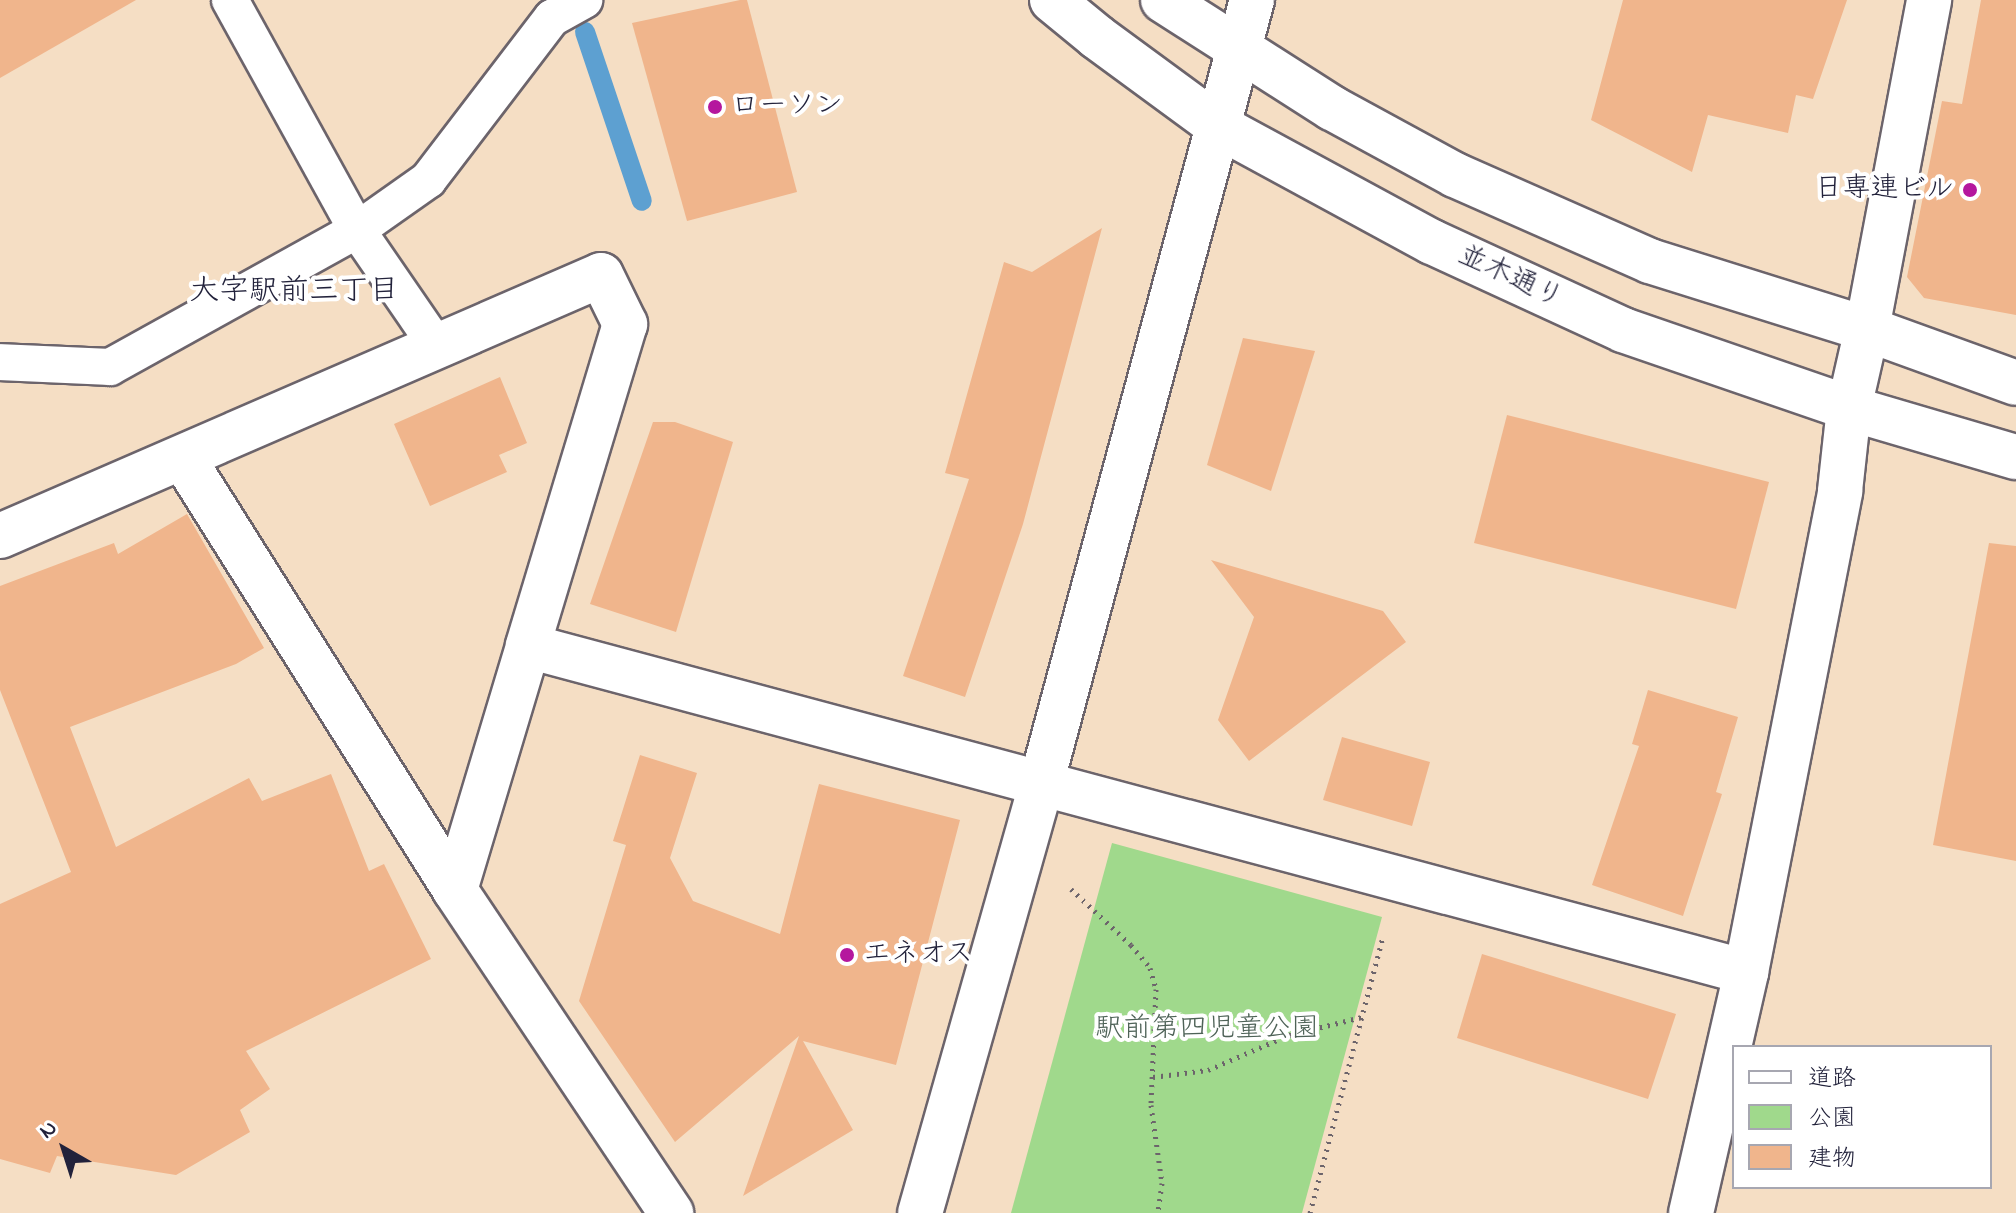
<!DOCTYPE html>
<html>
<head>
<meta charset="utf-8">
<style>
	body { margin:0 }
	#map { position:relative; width:2016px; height:1213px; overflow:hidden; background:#f5dec4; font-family:"Indie Flower","Klee One",sans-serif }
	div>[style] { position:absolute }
	.green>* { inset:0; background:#a0d98c }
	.stream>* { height:20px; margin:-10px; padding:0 10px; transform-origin:10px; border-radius:10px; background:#5da0d1 }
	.building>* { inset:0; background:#f0b58c }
	.path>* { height:5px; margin-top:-2.5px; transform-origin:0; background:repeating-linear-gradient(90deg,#6c646b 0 2px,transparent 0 8px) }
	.roads { filter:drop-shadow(2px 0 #6c646b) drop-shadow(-2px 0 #6c646b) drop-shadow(0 2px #6c646b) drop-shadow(0 -2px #6c646b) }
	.service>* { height:36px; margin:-18px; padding:0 18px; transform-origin:18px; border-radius:18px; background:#fff }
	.minor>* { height:44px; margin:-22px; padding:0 22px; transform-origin:22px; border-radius:22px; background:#fff }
	.tertiary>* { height:44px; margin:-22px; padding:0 22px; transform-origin:22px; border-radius:22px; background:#fff }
	.dots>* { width:22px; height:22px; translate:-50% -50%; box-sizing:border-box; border:4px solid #fff; border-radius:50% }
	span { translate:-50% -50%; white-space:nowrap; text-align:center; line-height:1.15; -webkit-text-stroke:8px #fff; paint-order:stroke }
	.poi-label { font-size:28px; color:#22223b }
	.left { translate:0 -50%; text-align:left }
	.right { translate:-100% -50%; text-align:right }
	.street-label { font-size:28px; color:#22223b }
	.park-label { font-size:28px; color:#4e6257 }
	.neighbourhood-label { font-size:30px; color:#22223b }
	.legend { position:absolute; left:1732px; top:1045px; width:260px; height:144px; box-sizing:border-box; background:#fff; border:2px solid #a7a7b1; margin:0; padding:10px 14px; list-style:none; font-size:24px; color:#22223b }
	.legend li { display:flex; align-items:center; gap:16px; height:40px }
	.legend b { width:40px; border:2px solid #a7a7b1 }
	.north { position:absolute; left:24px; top:1109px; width:80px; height:80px; -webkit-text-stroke:6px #fff; paint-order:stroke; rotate:321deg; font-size:22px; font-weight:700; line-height:32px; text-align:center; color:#22223b }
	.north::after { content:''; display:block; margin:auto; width:28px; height:36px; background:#22223b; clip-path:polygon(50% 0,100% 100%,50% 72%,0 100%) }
</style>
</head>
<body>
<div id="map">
	<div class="green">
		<i style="clip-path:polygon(1112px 843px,1382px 917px,1302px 1213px,1011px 1213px)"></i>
	</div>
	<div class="stream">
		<i style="left:585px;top:32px;width:178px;rotate:71.4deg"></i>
	</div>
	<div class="building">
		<i style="clip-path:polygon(0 0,136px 0,0 78px)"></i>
		<i style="clip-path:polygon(740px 0,747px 0,797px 192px,687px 221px,632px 23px)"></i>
		<i style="clip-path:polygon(1623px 0,1847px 0,1813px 99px,1796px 95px,1788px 133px,1708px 115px,1692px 172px,1591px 120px)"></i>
		<i style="clip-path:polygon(1981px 0,2016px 0,2016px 315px,1924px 298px,1907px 277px,1942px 101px,1962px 104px)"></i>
		<i style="clip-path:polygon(1102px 228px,1023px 524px,965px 697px,903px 676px,969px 479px,945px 473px,1004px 262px,1032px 272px)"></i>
		<i style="clip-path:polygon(1243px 338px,1315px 351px,1271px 491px,1207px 465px)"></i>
		<i style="clip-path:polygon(500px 377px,527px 443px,499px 455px,507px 472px,430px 506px,394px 424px)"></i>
		<i style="clip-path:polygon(1507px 415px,1769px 482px,1736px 609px,1474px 543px)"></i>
		<i style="clip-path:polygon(653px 422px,675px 422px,733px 442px,676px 632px,590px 604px)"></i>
		<i style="clip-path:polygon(187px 514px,264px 648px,236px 664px,70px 727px,116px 847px,249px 778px,262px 801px,331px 774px,369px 871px,384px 864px,431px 959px,246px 1051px,270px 1089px,240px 1110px,250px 1132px,176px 1175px,57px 1156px,50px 1173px,0 1159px,0 904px,71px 872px,0 690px,0 586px,114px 543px,118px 554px)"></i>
		<i style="clip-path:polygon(1989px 543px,2016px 546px,2016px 861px,1933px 845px)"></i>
		<i style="clip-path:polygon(1211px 560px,1383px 611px,1406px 642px,1249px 761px,1218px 720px,1254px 617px)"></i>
		<i style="clip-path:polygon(1648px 690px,1738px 717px,1716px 792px,1722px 794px,1683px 916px,1592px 885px,1639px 746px,1632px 744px)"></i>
		<i style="clip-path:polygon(1342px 737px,1430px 762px,1412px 826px,1323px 800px)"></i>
		<i style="clip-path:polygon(640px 755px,697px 773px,670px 858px,693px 901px,780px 934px,819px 784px,960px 820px,896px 1065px,803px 1041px,853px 1130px,743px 1196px,799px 1036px,675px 1142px,579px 1001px,626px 845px,613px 841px)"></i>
		<i style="clip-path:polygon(1482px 954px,1676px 1014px,1648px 1099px,1457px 1038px)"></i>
	</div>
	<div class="path">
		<i style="left:1071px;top:889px;width:82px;rotate:43deg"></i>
		<i style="left:1131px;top:945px;width:30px;rotate:50deg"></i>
		<i style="left:1150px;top:968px;width:22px;rotate:74deg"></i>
		<i style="left:1156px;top:989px;width:116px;rotate:92.5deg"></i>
		<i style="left:1151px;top:1105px;width:79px;rotate:82deg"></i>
		<i style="left:1162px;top:1183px;width:30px;rotate:98deg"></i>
		<i style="left:1153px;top:1077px;width:55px;rotate:-7.3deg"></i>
		<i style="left:1208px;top:1070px;width:88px;rotate:-23.4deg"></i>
		<i style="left:1289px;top:1035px;width:75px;rotate:-13.9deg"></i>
		<i style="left:1310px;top:1213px;width:286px;rotate:-75.2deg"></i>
	</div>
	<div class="roads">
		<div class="service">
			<i style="left:230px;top:0;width:263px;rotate:61.1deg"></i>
			<i style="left:357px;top:230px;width:143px;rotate:55.5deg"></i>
			<i style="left:0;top:362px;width:110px;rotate:2.6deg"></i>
			<i style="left:110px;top:367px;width:282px;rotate:-29deg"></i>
			<i style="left:357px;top:230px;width:87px;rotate:-35.2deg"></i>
			<i style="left:428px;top:180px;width:204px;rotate:-52.6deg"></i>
			<i style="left:552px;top:18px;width:37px;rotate:-29deg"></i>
		</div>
		<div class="minor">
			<i style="left:183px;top:458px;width:510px;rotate:57.8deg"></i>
			<i style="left:455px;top:890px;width:389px;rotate:56.2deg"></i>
			<i style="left:0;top:536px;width:655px;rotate:-23.47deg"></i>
			<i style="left:601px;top:275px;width:55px;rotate:63.9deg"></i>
			<i style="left:625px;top:324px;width:336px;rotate:106.8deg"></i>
			<i style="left:528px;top:646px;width:1261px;rotate:14.98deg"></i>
			<i style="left:1746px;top:972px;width:490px;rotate:-78.9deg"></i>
			<i style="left:1840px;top:491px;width:83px;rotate:-83.8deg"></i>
			<i style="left:1849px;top:408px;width:81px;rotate:-77.2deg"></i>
			<i style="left:1867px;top:329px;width:335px;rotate:-79.3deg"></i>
			<i style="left:455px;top:890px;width:255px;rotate:-73.3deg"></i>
			<i style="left:1691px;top:1213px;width:247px;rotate:-77.1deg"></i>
		</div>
		<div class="tertiary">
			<i style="left:1052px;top:0;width:58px;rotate:39.4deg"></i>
			<i style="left:1097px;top:37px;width:150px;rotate:36.3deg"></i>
			<i style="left:1218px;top:126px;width:243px;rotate:28.5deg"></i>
			<i style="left:1432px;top:242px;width:210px;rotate:24.7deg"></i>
			<i style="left:1623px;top:330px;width:239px;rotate:19deg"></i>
			<i style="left:1849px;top:408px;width:174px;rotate:16.4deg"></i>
			<i style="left:1163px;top:0;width:201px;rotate:32.6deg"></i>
			<i style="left:1332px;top:108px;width:140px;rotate:28.6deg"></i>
			<i style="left:1455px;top:175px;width:213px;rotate:23.8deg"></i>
			<i style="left:1650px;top:261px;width:227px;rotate:17.4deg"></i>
			<i style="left:1867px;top:329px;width:158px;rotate:19.9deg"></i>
			<i style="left:920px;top:1213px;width:446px;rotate:-74.2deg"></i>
			<i style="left:1041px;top:784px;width:812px;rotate:-74.94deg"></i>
		</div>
	</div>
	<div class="dots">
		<i style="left:715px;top:107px;background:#b5179e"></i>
		<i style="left:1970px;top:190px;background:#b5179e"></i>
		<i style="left:847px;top:955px;background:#b5179e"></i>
	</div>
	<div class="poi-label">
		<span class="left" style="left:731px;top:107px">ローソン</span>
		<span class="right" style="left:1954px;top:190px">日専連ビル</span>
		<span class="left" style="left:863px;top:955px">エネオス</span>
	</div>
	<div class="street-label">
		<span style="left:1510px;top:278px;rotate:25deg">並木通り</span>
	</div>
	<div class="park-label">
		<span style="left:1207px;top:1030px">駅前第四児童公園</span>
	</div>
	<div class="neighbourhood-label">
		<span style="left:294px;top:292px">大字駅前三丁目</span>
	</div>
	<ul class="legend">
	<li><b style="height:10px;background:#fff"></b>道路</li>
	<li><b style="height:22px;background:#a0d98c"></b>公園</li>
	<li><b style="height:22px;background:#f0b58c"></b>建物</li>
	</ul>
	<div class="north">N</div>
</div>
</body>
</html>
